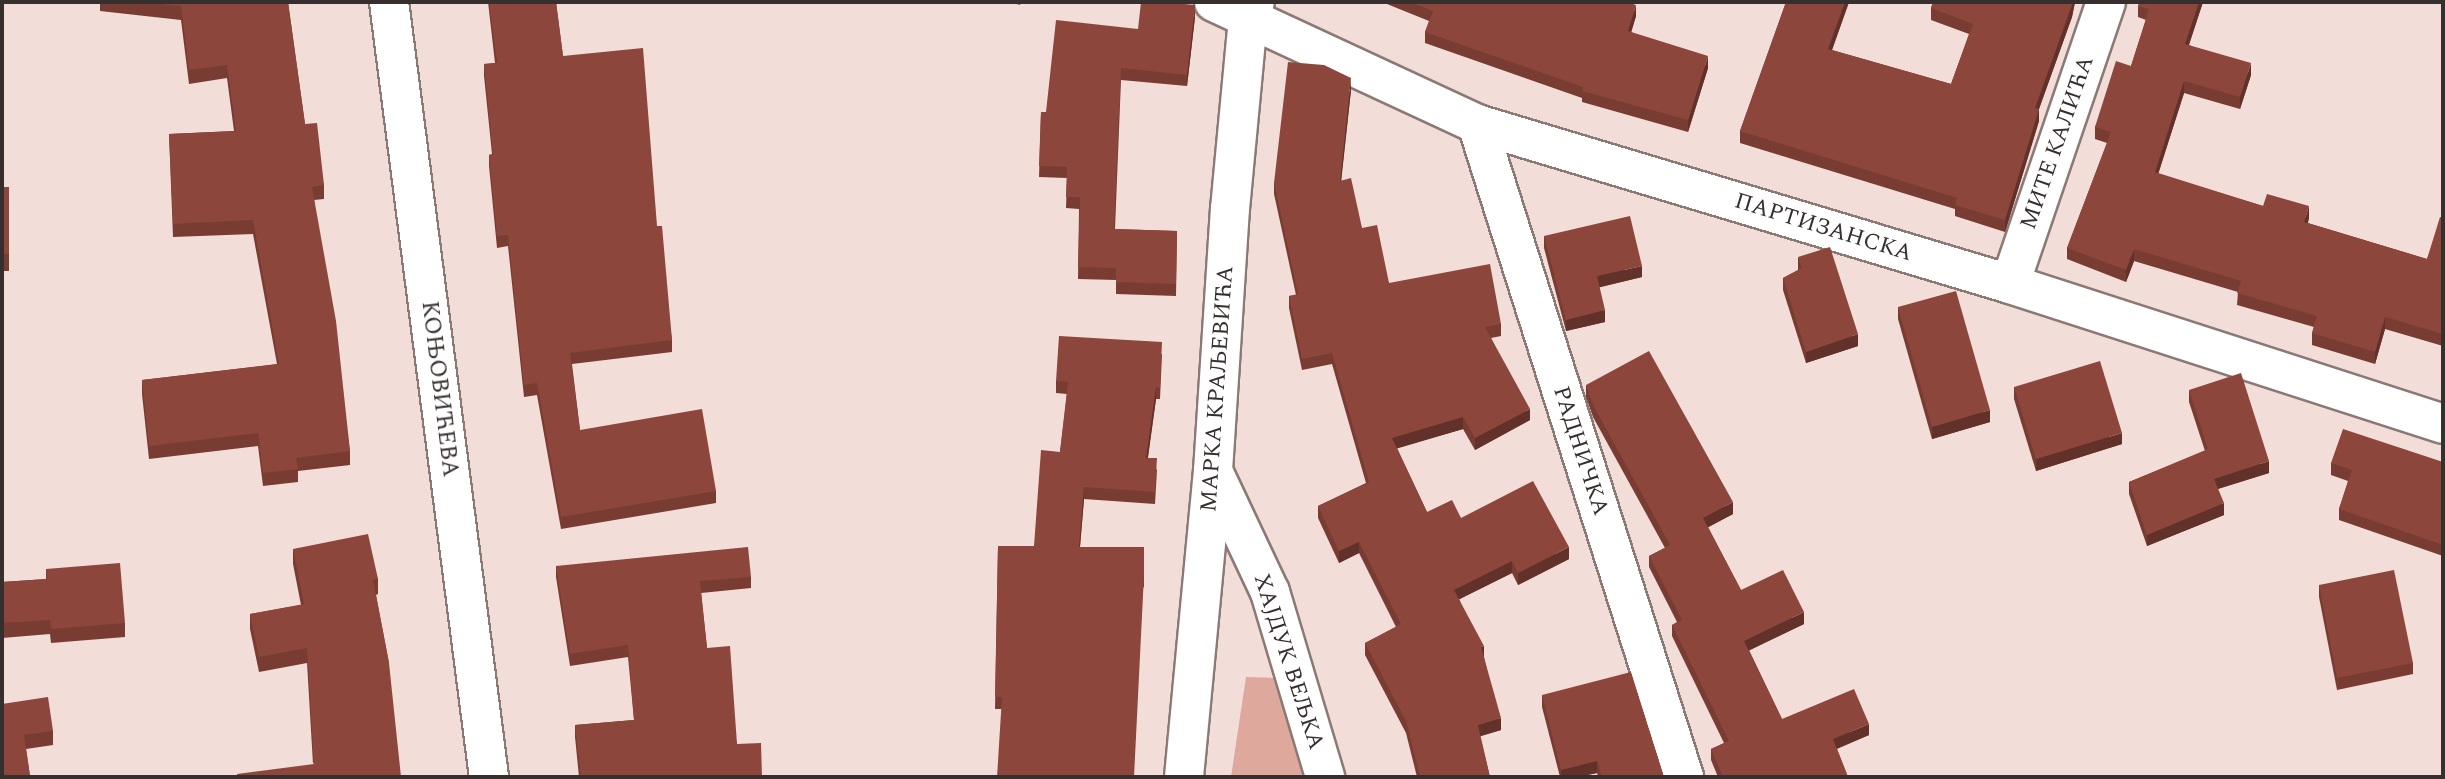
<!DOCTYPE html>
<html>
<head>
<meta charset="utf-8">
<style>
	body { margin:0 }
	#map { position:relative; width:2445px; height:779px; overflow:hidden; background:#f2ddd9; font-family:Spectral,serif }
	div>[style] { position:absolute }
	.green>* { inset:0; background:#dea89d }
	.roads { filter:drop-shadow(2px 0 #8b7976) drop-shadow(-2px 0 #8b7976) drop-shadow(0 2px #8b7976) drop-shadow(0 -2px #8b7976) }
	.minor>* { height:38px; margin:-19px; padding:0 19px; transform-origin:19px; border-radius:19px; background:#fff }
	.secondary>* { height:38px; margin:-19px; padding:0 19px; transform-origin:19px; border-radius:19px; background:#fff }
	.wall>* { inset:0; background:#783c33 }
	.shaded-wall>* { inset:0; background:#623129 }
	.building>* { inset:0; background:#8c463b }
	span { translate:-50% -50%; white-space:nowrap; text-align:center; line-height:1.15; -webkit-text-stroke:7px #fff; paint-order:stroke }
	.street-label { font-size:23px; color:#372f2d }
	.frame { position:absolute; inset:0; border:4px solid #372f2d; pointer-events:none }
</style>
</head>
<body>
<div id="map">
	<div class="green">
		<i style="clip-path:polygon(1246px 677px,1279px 678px,1304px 777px,1231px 777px)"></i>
	</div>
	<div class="roads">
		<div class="minor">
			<i style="left:1214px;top:2px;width:290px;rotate:24.9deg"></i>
			<i style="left:1477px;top:124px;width:556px;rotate:16.71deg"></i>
			<i style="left:2010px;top:284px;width:455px;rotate:17.9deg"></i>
			<i style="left:1477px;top:124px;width:685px;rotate:72.41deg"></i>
			<i style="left:2010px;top:284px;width:298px;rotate:-71.2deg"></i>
			<i style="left:1213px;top:471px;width:134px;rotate:64.8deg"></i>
			<i style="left:1270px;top:592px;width:193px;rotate:73.4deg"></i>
			<i style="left:1184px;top:777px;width:307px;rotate:-84.6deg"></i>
			<i style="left:1213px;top:471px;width:263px;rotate:-86.3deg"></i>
			<i style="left:1230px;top:209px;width:191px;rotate:-84.6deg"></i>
			<i style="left:1248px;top:19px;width:18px;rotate:-68deg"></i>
		</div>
		<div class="secondary">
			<i style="left:389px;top:2px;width:781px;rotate:82.65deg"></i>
		</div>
	</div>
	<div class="wall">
		<i style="clip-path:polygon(2px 2px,4px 2px,4px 11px,2px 12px)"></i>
		<i style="clip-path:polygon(100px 2px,288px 2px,305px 124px,324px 185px,324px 199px,314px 200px,350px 451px,350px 465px,298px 471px,298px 482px,263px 486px,258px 446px,149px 459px,142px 394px,142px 380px,277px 364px,253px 234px,173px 237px,169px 134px,234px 131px,227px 78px,189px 84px,181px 20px,100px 11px)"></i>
		<i style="clip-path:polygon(488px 2px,556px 2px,563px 56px,657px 226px,672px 340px,672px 352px,572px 364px,580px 430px,716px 491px,716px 503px,561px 529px,537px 395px,524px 397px,508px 246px,497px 248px,489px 166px,489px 155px,492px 154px,484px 76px,484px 64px,495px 63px)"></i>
		<i style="clip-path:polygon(1010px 2px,1021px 2px,1020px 5px)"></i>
		<i style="clip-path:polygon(1382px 2px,1627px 2px,1636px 16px,1631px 32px,1708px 68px,1688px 132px,1582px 102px,1582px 98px,1425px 43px,1425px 32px,1429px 21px)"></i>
		<i style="clip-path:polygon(1786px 2px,1849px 2px,1832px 50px,1951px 84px,1969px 34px,1931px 20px,1931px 8px,1933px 2px,2075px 2px,2072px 17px,2039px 109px,2039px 121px,2005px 232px,1955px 216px,1955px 209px,1740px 143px,1740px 131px)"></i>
		<i style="clip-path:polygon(2203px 2px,2189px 45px,2251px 75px,2240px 109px,2184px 93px,2158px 174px,2263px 206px,2309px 218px,2308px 223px,2427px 259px,2443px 218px,2443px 346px,2385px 329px,2375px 364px,2312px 345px,2312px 333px,2314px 327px,2237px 305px,2238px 292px,2134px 261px,2126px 282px,2067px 259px,2067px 248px,2107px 143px,2095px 139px,2095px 127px,2131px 66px,2146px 20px,2138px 17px,2138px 6px)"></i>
		<i style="clip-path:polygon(1195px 17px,1187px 86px,1121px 80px,1115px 229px,1177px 231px,1176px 296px,1116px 294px,1116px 280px,1078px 279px,1079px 209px,1066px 208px,1067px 178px,1039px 177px,1041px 112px,1046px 112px,1138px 29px)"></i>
		<i style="clip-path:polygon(1351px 90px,1341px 180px,1362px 228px,1389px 283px,1501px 324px,1501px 336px,1491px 338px,1530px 420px,1475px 450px,1463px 429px,1397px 448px,1427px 512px,1461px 518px,1569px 559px,1518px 585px,1512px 573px,1459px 599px,1484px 657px,1501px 730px,1480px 736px,1490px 777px,1417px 777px,1406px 733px,1365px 655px,1365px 643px,1396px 627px,1359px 553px,1339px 563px,1318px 518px,1318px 506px,1366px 483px,1332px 364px,1302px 370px,1289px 308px,1289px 296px,1296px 295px,1274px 194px,1274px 183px)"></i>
		<i style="clip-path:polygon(2px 187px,9px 187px,9px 271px,2px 271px)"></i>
		<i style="clip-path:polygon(1544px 236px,1642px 277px,1599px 287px,1605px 322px,1566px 331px,1544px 248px)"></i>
		<i style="clip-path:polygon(1798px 257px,1858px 346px,1806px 363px,1783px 290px,1783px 278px,1798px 270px)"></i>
		<i style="clip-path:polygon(1898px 307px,1990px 422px,1932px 439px,1898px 319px)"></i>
		<i style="clip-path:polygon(1162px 354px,1160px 399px,1156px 399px,1148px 458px,1157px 470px,1155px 504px,1084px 499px,1080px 547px,1144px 547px,1144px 587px,1001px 709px,995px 709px,998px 546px,1034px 546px,1060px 452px,1067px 394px,1056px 393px,1056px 381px)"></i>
		<i style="clip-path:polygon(1586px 385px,1733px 514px,1708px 527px,1741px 590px,1804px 624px,1749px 650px,1782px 719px,1869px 735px,1837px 749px,1848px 777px,1718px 777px,1711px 760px,1711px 749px,1724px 743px,1672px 636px,1672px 625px,1677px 622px,1649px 567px,1649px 556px,1665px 548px,1593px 417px,1586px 397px)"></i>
		<i style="clip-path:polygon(2014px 387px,2122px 444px,2036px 471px,2014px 399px)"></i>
		<i style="clip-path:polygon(2189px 390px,2269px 473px,2218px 489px,2224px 515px,2147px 546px,2129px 494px,2129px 482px,2205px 451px,2189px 402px)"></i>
		<i style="clip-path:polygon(2443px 462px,2443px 556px,2339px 520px,2339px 509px,2348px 481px,2331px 475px,2331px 463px)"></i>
		<i style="clip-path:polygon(293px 549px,378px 579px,378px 594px,376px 595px,389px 663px,313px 764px,307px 663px,259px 672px,250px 629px,250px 614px,301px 605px,293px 564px)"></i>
		<i style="clip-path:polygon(556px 566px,751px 577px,751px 588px,701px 593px,707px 648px,737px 744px,762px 777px,579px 777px,575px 737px,575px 725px,634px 720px,628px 657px,570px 666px,556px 577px)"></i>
		<i style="clip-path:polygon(46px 569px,125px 623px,125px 637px,51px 643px,50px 634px,2px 638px,2px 582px,46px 579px)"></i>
		<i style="clip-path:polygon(2319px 585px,2413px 663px,2413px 674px,2337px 690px,2319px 597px)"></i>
		<i style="clip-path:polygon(1542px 695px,1664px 777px,1598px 777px,1597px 773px,1578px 777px,1560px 777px,1542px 707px)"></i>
		<i style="clip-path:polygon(2px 704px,53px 731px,53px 745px,26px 749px,30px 777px,2px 777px)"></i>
	</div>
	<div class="shaded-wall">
		<i style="clip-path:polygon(1845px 2px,1849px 2px,1828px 61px,1828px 49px)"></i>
		<i style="clip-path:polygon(2073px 2px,2075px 2px,2072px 17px,2035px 120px,2035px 108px)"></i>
		<i style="clip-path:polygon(2199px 2px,2203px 2px,2185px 56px,2185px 44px)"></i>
		<i style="clip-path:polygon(1195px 5px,1195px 17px,1187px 86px,1187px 75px)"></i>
		<i style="clip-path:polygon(1636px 5px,1636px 16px,1628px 43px,1628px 31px)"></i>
		<i style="clip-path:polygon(1708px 56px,1708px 68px,1688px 132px,1688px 120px)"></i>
		<i style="clip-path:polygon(2251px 63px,2251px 75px,2240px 109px,2240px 97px)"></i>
		<i style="clip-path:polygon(1351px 78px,1351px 90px,1340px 192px,1340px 181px)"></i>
		<i style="clip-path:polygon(2184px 81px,2184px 93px,2155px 184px,2155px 172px)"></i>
		<i style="clip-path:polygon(2039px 109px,2039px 121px,2005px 232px,2005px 220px)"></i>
		<i style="clip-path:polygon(2309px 206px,2309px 218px,2304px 234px,2304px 222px)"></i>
		<i style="clip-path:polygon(2134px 249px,2134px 261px,2126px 282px,2126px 270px)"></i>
		<i style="clip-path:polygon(1642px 266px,1642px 277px,1597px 288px,1597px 276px)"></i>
		<i style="clip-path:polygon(1605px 310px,1605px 322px,1566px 331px,1566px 320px)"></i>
		<i style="clip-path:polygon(2385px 317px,2385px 329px,2375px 364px,2375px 352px)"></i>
		<i style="clip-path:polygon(1858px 334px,1858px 346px,1806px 363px,1806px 352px)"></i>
		<i style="clip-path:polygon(1156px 387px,1156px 399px,1146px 469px,1146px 458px)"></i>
		<i style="clip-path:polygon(1530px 409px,1530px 420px,1475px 450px,1475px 438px)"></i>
		<i style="clip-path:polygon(1990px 410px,1990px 422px,1932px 439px,1932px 427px)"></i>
		<i style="clip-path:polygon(1463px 417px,1463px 429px,1392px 450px,1392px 438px)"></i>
		<i style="clip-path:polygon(2122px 433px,2122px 444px,2036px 471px,2036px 459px)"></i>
		<i style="clip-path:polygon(2269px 461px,2269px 473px,2214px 490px,2214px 479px)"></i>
		<i style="clip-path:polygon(1084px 487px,1084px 499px,1079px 558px,1079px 547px)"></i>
		<i style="clip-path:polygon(1733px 502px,1733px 514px,1703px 530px,1703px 518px)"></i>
		<i style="clip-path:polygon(2224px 503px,2224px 515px,2147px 546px,2147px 535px)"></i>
		<i style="clip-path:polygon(1359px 542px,1359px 553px,1339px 563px,1339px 551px)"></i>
		<i style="clip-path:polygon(1569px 547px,1569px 559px,1518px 585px,1518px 573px)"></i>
		<i style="clip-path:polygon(1512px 561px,1512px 573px,1454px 602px,1454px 590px)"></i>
		<i style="clip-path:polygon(1804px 612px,1804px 624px,1744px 653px,1744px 641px)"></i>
		<i style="clip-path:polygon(1484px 646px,1484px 657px,1481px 659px,1481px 647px)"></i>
		<i style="clip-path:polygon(1501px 718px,1501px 730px,1478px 737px,1478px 725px)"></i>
		<i style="clip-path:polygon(1869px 724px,1869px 735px,1833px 750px,1833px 739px)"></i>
		<i style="clip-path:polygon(1597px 761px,1597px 773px,1578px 777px,1561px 777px,1561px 770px)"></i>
	</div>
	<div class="building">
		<i style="clip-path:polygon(139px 2px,288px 2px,305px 124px,317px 123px,324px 185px,312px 187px,336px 321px,350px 451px,296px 458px,298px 469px,263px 473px,258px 433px,149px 446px,142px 380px,279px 364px,253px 220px,173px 224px,169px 134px,236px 131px,227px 65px,189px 70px,181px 6px)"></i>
		<i style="clip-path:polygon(489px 2px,556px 2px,563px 56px,643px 48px,657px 226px,662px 226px,672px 340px,570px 353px,580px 430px,702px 409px,716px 491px,561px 517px,537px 383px,524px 385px,508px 235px,497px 236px,489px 155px,493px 154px,484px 64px,497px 63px)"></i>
		<i style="clip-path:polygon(1141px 2px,1163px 2px,1195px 5px,1187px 75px,1121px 68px,1114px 229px,1177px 231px,1176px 284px,1116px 282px,1116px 268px,1078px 267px,1080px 197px,1066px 197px,1067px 167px,1039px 166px,1041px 112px,1046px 112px,1056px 20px,1138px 29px)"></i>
		<i style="clip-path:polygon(1410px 2px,1627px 2px,1636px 5px,1628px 31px,1708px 56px,1688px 120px,1582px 91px,1583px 87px,1425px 32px,1433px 11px)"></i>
		<i style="clip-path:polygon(1786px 2px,1845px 2px,1828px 49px,1951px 84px,1973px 24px,1931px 8px,1933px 2px,2073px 2px,2035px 108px,2039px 109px,2005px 220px,1955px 205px,1957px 198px,1740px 131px)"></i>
		<i style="clip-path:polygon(2139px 2px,2199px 2px,2185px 44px,2251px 63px,2240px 97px,2184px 81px,2155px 172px,2263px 206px,2267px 194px,2309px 206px,2304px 222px,2427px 259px,2440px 217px,2443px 218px,2443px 334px,2385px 317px,2375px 352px,2312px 333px,2317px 316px,2237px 293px,2241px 281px,2134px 249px,2126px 270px,2067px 248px,2111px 132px,2095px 127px,2116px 61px,2131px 66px,2149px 9px,2138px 6px)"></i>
		<i style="clip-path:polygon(1288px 62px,1324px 65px,1351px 78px,1340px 181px,1351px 178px,1362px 228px,1377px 225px,1389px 283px,1490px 264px,1501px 324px,1485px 327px,1530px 409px,1475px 438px,1463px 417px,1392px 438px,1427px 512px,1452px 500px,1461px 518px,1533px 481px,1569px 547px,1518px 573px,1512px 561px,1454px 590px,1484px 646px,1481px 647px,1501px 718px,1478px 725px,1490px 777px,1420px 777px,1406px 721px,1365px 643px,1401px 624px,1359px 542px,1339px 551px,1318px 506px,1369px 482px,1332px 353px,1302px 359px,1289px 296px,1298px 294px,1274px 183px)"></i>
		<i style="clip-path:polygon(2px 187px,9px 187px,9px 254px,2px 254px)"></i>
		<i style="clip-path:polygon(1630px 216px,1642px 266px,1597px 276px,1605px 310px,1566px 320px,1544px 236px)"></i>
		<i style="clip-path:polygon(1830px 247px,1858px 334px,1806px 352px,1783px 278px,1802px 268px,1798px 257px)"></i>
		<i style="clip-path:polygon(1956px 291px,1990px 410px,1932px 427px,1898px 307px)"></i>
		<i style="clip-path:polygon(1059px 336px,1162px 342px,1160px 388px,1156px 387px,1146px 458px,1157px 458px,1155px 492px,1084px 487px,1079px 547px,1144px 547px,1144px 575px,1134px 777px,997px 777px,1002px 697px,995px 697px,998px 546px,1034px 546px,1041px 450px,1060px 452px,1068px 382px,1056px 381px)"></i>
		<i style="clip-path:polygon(1649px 351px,1733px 502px,1703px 518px,1741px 590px,1783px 570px,1804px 612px,1744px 641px,1782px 719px,1854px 689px,1869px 724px,1833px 739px,1848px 777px,1723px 777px,1711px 749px,1729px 741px,1672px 625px,1682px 620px,1649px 556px,1670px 545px,1593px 405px,1586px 385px)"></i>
		<i style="clip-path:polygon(2100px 361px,2122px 433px,2036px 459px,2014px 387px)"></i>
		<i style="clip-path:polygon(2241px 373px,2269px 461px,2214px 479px,2224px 503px,2147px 535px,2129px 482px,2208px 449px,2189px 390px)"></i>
		<i style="clip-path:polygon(2343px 429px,2443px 462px,2443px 545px,2339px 509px,2352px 470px,2331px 463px)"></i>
		<i style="clip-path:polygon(368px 534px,378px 579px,373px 580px,389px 663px,401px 777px,237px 777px,237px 774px,314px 764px,307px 648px,259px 657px,250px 614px,304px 604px,293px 549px)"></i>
		<i style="clip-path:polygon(748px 547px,751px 577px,700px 581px,707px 648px,730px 646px,737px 744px,761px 743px,762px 777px,581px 777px,575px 725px,634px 720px,628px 645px,570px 654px,556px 566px)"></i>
		<i style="clip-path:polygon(120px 563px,125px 623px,51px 629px,50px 620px,2px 623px,2px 582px,47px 579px,46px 569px)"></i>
		<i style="clip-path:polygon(2394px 570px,2413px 663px,2337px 678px,2319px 585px)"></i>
		<i style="clip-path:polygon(1631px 672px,1664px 777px,1602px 777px,1597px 761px,1561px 770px,1542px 695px)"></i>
		<i style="clip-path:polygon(48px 697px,53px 731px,24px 735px,30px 775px,17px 777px,2px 777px,2px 704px)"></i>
	</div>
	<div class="street-label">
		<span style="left:2058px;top:143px;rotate:-71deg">МИТЕ КАЛИЋА</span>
		<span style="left:1823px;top:228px;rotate:17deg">ПАРТИЗАНСКА</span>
		<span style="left:439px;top:389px;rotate:83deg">КОЊОВИЋЕВА</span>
		<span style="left:1218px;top:389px;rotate:-86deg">МАРКА КРАЉЕВИЋА</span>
		<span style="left:1580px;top:451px;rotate:72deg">РАДНИЧКА</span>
		<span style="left:1288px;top:662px;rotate:72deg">ХАЈДУК ВЕЉКА</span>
	</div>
	<div class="frame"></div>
</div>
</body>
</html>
